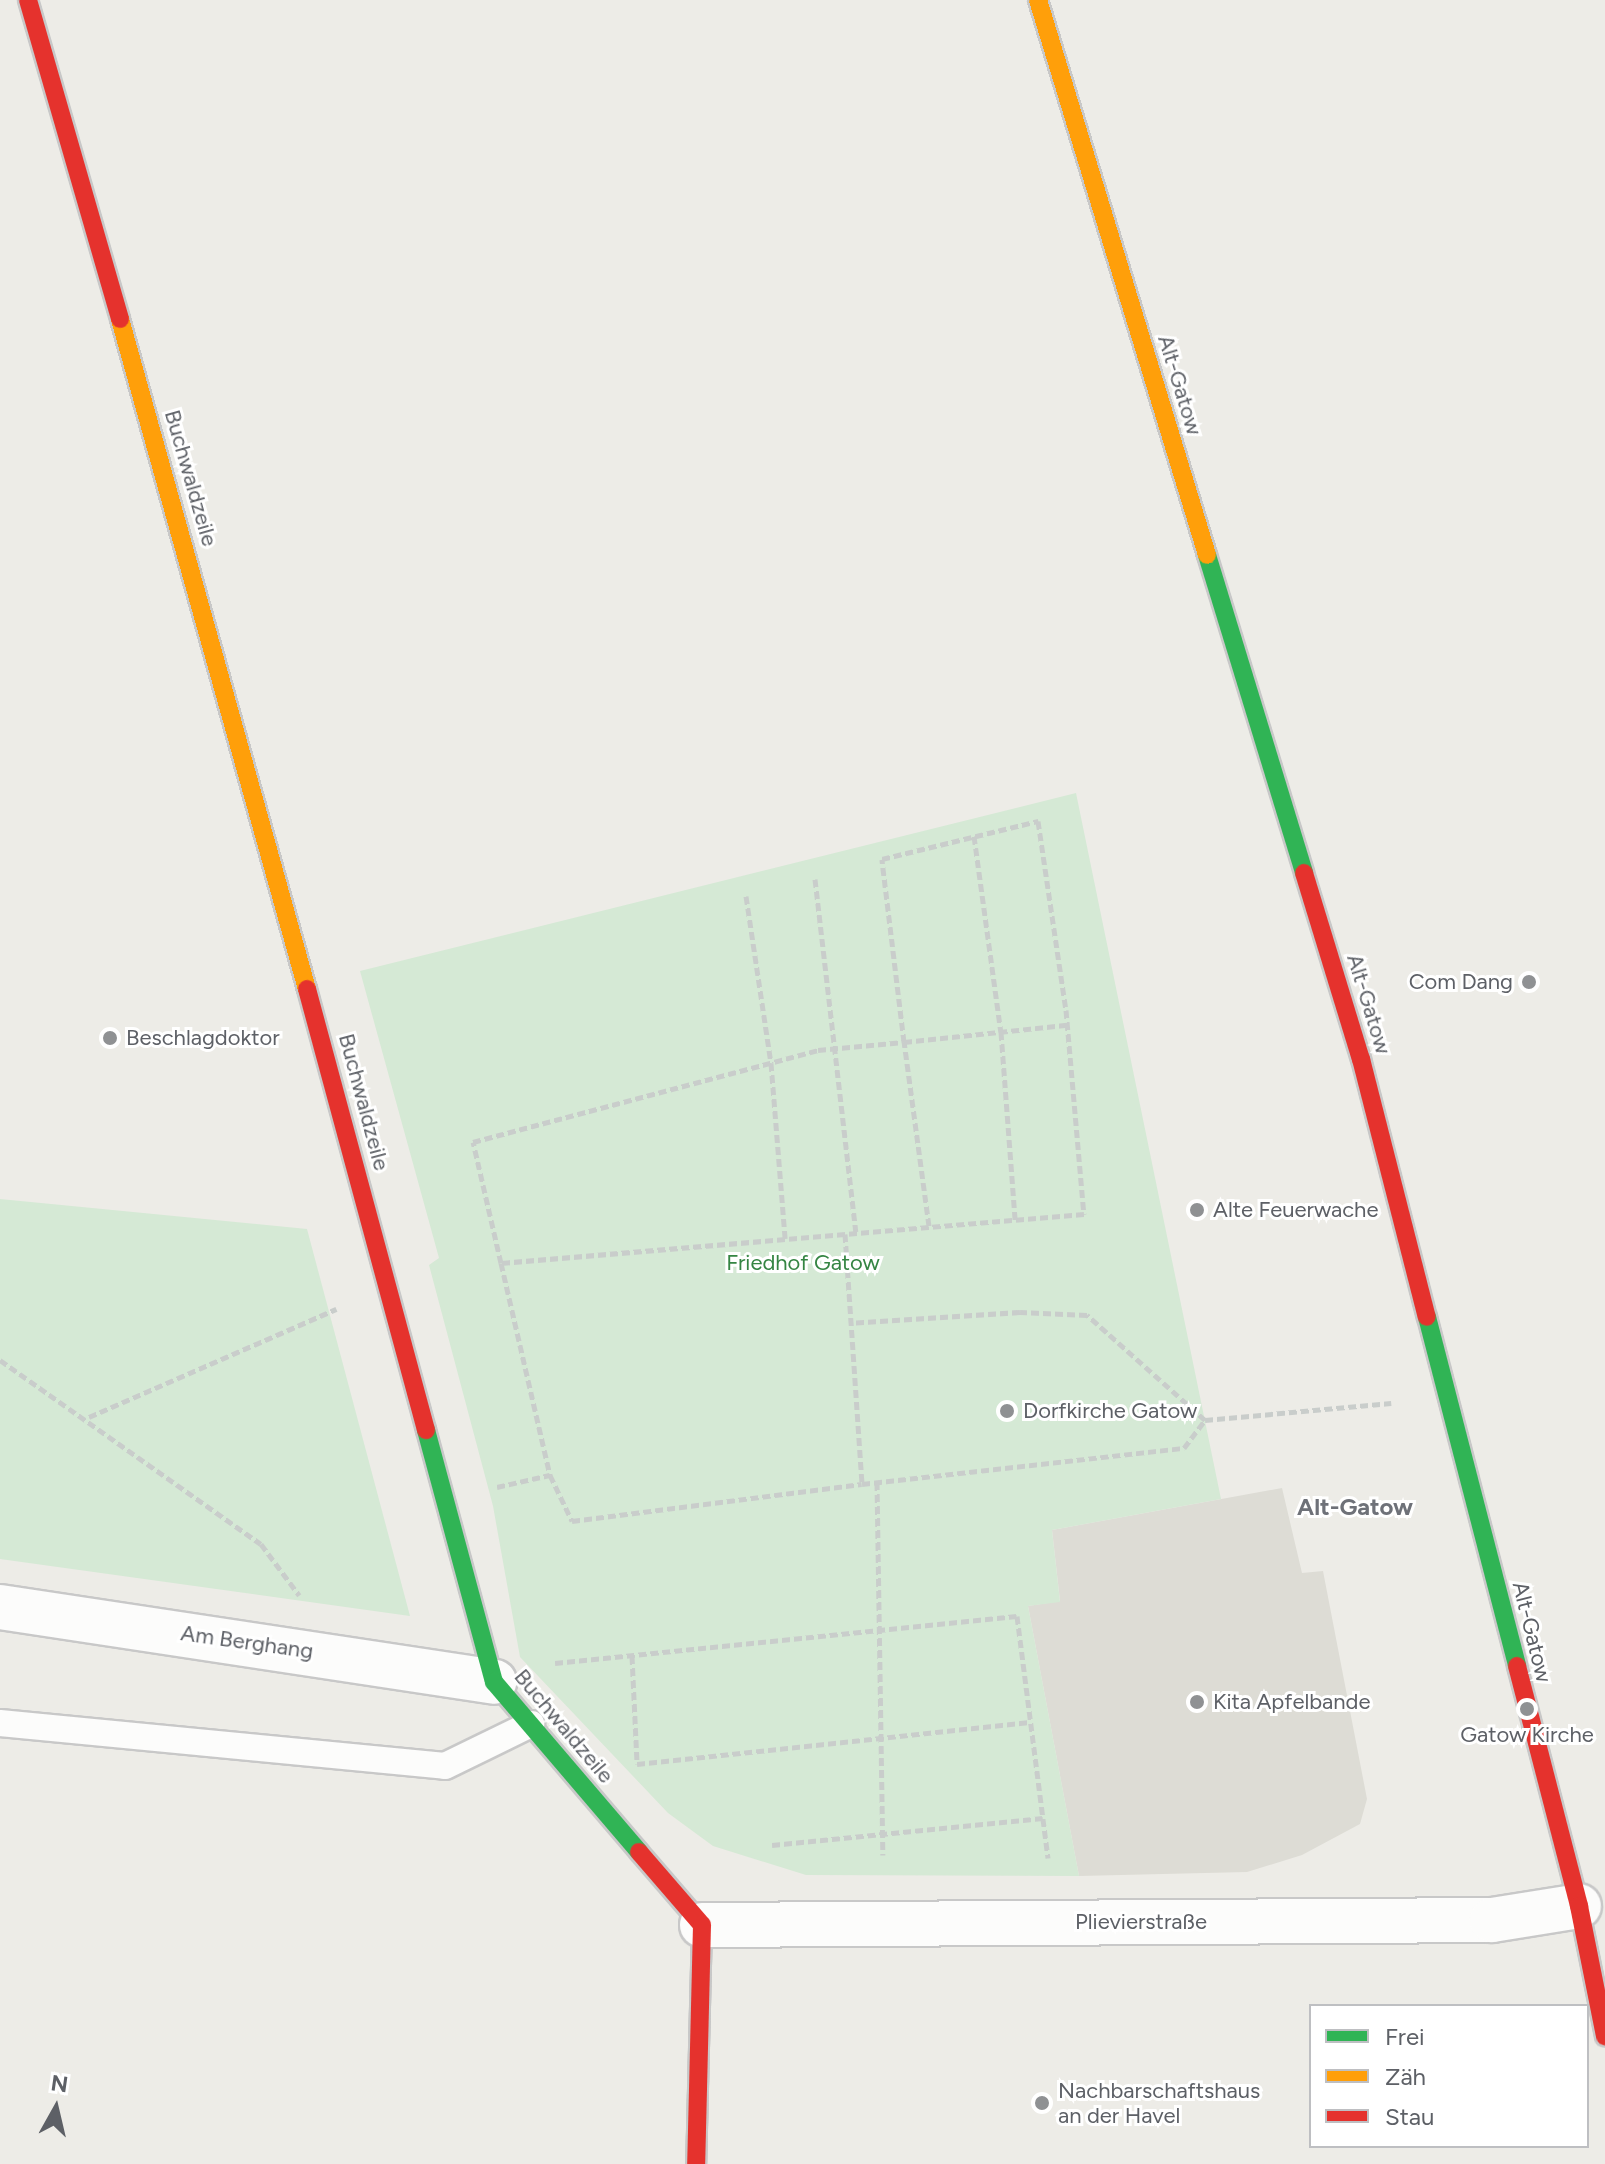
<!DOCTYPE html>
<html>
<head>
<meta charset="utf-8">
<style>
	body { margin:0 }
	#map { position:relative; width:1605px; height:2164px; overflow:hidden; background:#edece7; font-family:Figtree,sans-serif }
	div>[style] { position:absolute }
	.education>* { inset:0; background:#dddcd5 }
	.green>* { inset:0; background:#d5e9d5 }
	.path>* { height:5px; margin-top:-2.5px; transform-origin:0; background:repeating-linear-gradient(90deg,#c9cdcb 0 8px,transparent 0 12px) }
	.roads { filter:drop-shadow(2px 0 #c8c8c8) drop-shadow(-2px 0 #c8c8c8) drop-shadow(0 2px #c8c8c8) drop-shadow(0 -2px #c8c8c8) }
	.lane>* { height:26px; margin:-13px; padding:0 13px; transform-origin:13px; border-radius:13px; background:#fcfcfb }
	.street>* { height:44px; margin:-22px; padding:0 22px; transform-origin:22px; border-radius:22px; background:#fcfcfb }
	.fast>* { height:18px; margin:-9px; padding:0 9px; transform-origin:9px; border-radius:9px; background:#30b455 }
	.slow>* { height:18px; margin:-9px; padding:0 9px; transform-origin:9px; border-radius:9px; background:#ff9f0a }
	.jam>* { height:18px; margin:-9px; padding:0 9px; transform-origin:9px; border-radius:9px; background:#e5322d }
	.dots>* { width:22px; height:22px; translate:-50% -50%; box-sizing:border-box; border:4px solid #fff; border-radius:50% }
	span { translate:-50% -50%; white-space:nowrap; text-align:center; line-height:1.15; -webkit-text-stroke:6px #fff; paint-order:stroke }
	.street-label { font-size:22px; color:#5d6066 }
	.poi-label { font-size:22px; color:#5d6066 }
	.right { translate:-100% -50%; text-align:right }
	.left { translate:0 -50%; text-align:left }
	.park-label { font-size:22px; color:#358543 }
	.neighbourhood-label { font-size:24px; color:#6e7178; font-weight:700 }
	.legend { position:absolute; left:1309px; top:2004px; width:280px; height:144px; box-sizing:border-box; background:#fff; border:2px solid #bebfc2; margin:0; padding:10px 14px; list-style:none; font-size:24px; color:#5d6066 }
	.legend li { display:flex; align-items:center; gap:16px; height:40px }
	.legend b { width:40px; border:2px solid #bebfc2 }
	.north { position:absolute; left:16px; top:2068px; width:80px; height:80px; -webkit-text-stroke:6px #fff; paint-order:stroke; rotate:8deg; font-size:22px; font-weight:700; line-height:32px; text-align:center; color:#5d6066 }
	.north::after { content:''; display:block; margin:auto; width:28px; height:36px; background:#5d6066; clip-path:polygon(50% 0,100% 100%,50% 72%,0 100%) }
</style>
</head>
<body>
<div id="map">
	<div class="education">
		<i style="clip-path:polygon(1282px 1488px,1302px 1573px,1323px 1571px,1367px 1799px,1360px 1824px,1302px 1855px,1247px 1872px,1079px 1876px,1028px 1606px,1060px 1601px,1052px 1530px)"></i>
	</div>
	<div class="green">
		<i style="clip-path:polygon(1076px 793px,1221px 1499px,1052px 1530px,1060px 1602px,1028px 1606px,1079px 1876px,806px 1875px,713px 1846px,668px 1813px,520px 1657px,493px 1506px,429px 1265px,439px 1258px,360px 971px)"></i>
		<i style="clip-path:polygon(0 1199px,307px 1229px,410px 1616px,0 1559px)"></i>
	</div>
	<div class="path">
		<i style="left:974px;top:836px;width:198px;rotate:82.2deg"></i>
		<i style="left:1001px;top:1032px;width:188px;rotate:85.7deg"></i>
		<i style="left:815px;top:879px;width:355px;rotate:83.4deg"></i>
		<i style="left:746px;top:896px;width:169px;rotate:81.5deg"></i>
		<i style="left:771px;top:1063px;width:176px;rotate:85.4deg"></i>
		<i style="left:929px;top:1226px;width:186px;rotate:-97.7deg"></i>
		<i style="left:904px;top:1042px;width:184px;rotate:-96.9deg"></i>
		<i style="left:882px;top:859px;width:161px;rotate:-13.7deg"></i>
		<i style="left:1038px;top:821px;width:191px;rotate:81.6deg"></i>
		<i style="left:1066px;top:1010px;width:205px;rotate:85deg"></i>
		<i style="left:1084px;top:1214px;width:585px;rotate:175.2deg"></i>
		<i style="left:501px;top:1263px;width:124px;rotate:-103deg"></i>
		<i style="left:473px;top:1142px;width:357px;rotate:-14.9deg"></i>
		<i style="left:818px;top:1050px;width:86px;rotate:-5.3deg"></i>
		<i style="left:904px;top:1042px;width:164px;rotate:-6deg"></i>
		<i style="left:845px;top:1234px;width:251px;rotate:86.1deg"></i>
		<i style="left:862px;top:1484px;width:324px;rotate:-6.4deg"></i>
		<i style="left:1184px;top:1448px;width:35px;rotate:-53deg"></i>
		<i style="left:1205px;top:1420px;width:158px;rotate:-138.3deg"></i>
		<i style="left:1087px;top:1315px;width:67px;rotate:-177.4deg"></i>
		<i style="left:1020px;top:1312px;width:168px;rotate:176.3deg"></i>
		<i style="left:501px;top:1263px;width:218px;rotate:77deg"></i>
		<i style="left:550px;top:1475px;width:51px;rotate:64.4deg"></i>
		<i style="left:572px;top:1521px;width:292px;rotate:-7.3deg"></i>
		<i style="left:0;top:1360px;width:319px;rotate:35.2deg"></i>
		<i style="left:261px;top:1544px;width:64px;rotate:53.3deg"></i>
		<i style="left:89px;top:1417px;width:270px;rotate:-23.6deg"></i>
		<i style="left:1205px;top:1420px;width:187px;rotate:-5.2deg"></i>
		<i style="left:877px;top:1482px;width:373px;rotate:89.1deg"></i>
		<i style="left:497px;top:1487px;width:54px;rotate:-12.8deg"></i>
		<i style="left:632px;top:1656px;width:108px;rotate:87.3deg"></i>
		<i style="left:637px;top:1764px;width:395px;rotate:-6.1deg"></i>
		<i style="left:555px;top:1663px;width:464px;rotate:-5.8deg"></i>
		<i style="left:1017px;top:1616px;width:244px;rotate:82.7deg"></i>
		<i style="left:772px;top:1845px;width:272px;rotate:-5.7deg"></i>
	</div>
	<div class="roads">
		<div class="lane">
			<i style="left:0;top:1723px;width:447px;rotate:5.5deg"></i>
			<i style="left:445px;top:1766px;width:96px;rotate:-26deg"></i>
		</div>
		<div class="street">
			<i style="left:0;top:1607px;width:500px;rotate:8.6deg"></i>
			<i style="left:702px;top:1925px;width:790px;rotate:-0.36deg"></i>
			<i style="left:1492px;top:1920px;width:88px;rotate:-9.1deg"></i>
		</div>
		<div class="fast">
			<i style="left:1207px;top:555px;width:332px;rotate:73deg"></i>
			<i style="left:1427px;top:1317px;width:360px;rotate:75.5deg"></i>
			<i style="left:426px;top:1430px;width:261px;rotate:74.9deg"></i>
			<i style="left:494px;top:1682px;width:223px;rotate:49.5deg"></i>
		</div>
		<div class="slow">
			<i style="left:1038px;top:0;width:580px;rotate:73.06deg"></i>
			<i style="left:120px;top:319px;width:696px;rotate:74.41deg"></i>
		</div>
		<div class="jam">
			<i style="left:28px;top:0;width:332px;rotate:73.9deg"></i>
			<i style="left:1304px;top:873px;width:195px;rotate:73deg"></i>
			<i style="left:1361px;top:1059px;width:266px;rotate:75.7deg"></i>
			<i style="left:307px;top:989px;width:457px;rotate:74.9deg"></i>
			<i style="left:1517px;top:1666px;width:248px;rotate:75.5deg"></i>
			<i style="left:1579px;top:1906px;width:133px;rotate:78.7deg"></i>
			<i style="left:639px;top:1852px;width:96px;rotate:49.2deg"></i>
			<i style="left:702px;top:1925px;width:239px;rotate:91.4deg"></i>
		</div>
	</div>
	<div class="dots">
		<i style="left:1529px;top:982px;background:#8f9193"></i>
		<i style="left:110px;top:1038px;background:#8f9193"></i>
		<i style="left:1197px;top:1210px;background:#8f9193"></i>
		<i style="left:1007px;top:1411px;background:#8f9193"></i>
		<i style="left:1197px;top:1702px;background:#8f9193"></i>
		<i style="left:1527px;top:1709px;background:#8f9193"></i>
		<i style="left:1042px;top:2103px;background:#8f9193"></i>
	</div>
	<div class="street-label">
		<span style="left:1180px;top:385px;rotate:73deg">Alt-Gatow</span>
		<span style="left:191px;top:478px;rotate:74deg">Buchwaldzeile</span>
		<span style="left:1369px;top:1004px;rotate:73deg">Alt-Gatow</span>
		<span style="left:364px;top:1102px;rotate:75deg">Buchwaldzeile</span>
		<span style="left:1532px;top:1632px;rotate:76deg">Alt-Gatow</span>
		<span style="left:247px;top:1642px;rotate:8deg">Am Berghang</span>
		<span style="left:564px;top:1726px;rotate:50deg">Buchwaldzeile</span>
		<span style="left:1141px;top:1922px">Plievierstraße</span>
	</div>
	<div class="poi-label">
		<span class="right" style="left:1513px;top:982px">Com Dang</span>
		<span class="left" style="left:126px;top:1038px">Beschlagdoktor</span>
		<span class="left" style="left:1213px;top:1210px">Alte Feuerwache</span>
		<span class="left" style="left:1023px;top:1411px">Dorfkirche Gatow</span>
		<span class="left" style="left:1213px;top:1702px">Kita Apfelbande</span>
		<span style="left:1527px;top:1735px">Gatow Kirche</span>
		<span class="left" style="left:1058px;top:2103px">Nachbarschaftshaus<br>an der Havel</span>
	</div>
	<div class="park-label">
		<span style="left:803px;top:1263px">Friedhof Gatow</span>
	</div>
	<div class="neighbourhood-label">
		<span style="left:1355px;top:1507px">Alt-Gatow</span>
	</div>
	<ul class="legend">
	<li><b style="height:10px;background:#30b455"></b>Frei</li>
	<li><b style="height:10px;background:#ff9f0a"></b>Zäh</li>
	<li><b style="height:10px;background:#e5322d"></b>Stau</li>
	</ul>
	<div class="north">N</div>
</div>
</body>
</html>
